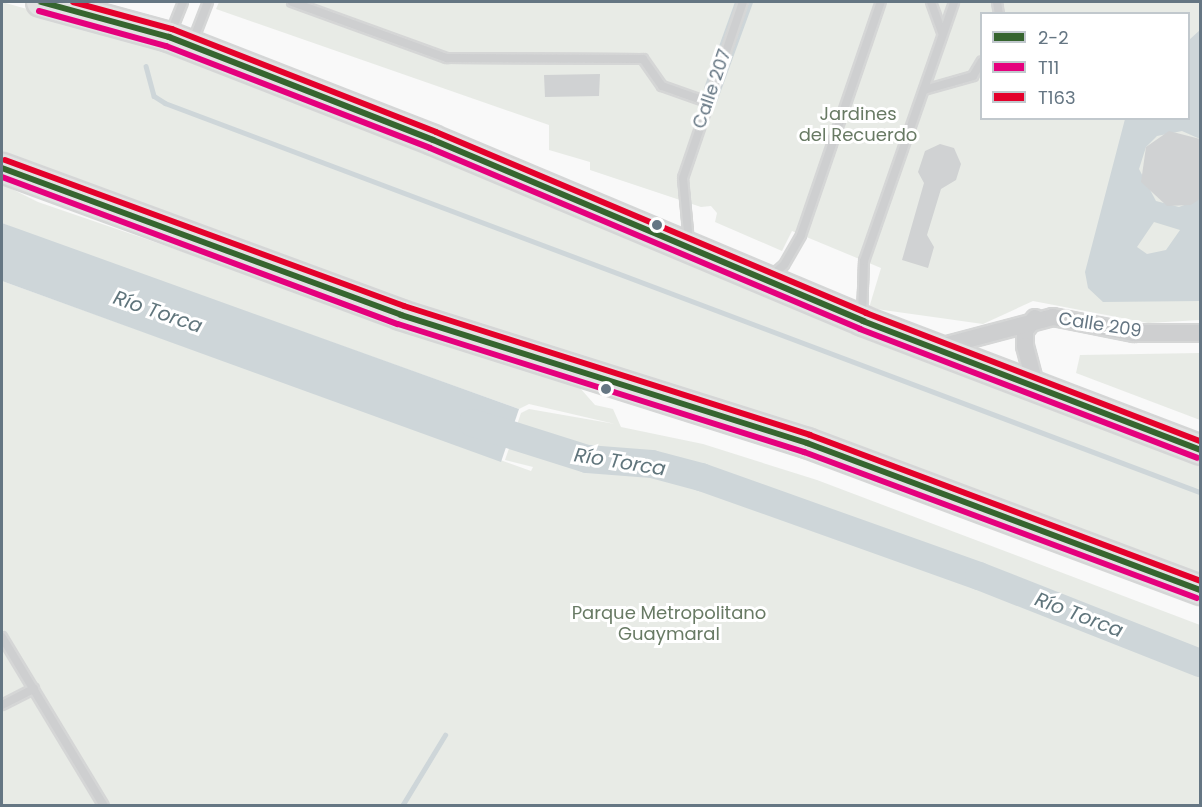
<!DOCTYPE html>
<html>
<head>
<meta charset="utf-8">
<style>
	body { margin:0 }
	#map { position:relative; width:1202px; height:807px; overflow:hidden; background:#f9f9f9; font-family:Poppins,sans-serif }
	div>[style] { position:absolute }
	.green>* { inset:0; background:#e8ebe6 }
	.water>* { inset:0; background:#ced6d9 }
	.stream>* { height:4.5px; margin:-2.25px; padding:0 2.25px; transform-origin:2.25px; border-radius:2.25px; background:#ced6d9 }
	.river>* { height:28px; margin:-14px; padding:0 14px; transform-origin:14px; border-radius:14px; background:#ced6d9 }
	.building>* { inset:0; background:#d0d2d3 }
	.roads { filter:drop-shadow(2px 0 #d5d6d6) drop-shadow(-2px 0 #d5d6d6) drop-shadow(0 2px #d5d6d6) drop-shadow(0 -2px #d5d6d6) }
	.service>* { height:8px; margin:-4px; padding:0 4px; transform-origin:4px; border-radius:4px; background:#cecfd0 }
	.minor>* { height:16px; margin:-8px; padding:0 8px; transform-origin:8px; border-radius:8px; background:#cecfd0 }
	.trunk>* { height:28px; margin:-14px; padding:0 14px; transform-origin:14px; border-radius:14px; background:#e1e2e2 }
	.bus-1>* { height:6px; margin:-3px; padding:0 3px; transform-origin:3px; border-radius:3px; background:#36652f }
	.bus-2>* { height:6px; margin:-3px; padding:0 3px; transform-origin:3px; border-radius:3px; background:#e5007d }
	.bus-3>* { height:6px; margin:-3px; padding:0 3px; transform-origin:3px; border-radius:3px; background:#e4002b }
	.dots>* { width:16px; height:16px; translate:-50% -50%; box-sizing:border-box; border:3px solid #fff; border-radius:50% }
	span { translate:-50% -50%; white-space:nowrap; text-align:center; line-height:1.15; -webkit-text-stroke:6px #fff; paint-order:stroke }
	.street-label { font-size:18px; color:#657683 }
	.park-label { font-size:18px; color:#687a64 }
	.water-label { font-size:20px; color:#60757c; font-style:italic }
	.frame { position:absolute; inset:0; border:3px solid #657683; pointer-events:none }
	.legend { position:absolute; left:980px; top:12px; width:210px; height:108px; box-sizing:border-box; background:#fff; border:2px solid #c1c8cd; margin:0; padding:8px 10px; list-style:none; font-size:18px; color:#657683 }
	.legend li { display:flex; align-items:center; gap:12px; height:30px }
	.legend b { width:30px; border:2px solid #c1c8cd }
</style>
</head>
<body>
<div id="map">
	<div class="green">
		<i style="clip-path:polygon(2px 2px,141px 41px,406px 143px,890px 347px,1200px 463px,1200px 579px,751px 410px,461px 322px,23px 164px,2px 154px)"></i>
		<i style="clip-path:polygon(evenodd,219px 2px,1200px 2px,1200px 320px,1148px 323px,1033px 301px,983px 324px,869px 308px,881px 268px,792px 231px,782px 251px,715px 222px,717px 213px,711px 206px,701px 207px,590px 170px,590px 162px,549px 150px,549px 125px,216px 9px,219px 2px,982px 14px,1188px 14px,1188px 118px,982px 118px,982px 14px)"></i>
		<i style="clip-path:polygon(2px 184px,38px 202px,580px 388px,595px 405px,613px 409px,621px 427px,703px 444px,817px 480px,1200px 625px,1200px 805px,2px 805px,2px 281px,531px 471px,533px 467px,505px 460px,521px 413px,529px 409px,615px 424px,529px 404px,519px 409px,31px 235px,2px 223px)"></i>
		<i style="clip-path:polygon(1200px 353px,1200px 420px,1076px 373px,1080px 355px)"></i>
	</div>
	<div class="water">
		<i style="clip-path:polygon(evenodd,1200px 30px,1200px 139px,1182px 131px,1157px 136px,1146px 147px,1139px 169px,1156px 201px,1179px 207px,1200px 199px,1200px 301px,1103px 302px,1088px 288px,1085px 272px,1125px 119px,1188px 118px,1189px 40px,1200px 30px,1154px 222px,1180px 230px,1166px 250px,1147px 254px,1137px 247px,1154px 222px)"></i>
		<i style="clip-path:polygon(2px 223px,519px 409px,501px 462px,2px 281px)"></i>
	</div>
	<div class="stream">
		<i style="left:146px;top:66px;width:31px;rotate:75deg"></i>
		<i style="left:154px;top:96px;width:13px;rotate:32deg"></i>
		<i style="left:165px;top:103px;width:1106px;rotate:20.6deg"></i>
		<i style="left:706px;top:88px;width:91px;rotate:-70.2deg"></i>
		<i style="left:714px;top:101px;width:105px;rotate:-70deg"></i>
		<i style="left:402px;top:806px;width:83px;rotate:-58.8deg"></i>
	</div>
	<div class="river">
		<i style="left:473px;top:423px;width:120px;rotate:17.5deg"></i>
		<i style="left:587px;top:459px;width:65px;rotate:4.4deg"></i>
		<i style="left:652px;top:464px;width:51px;rotate:14.9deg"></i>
		<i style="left:701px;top:477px;width:295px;rotate:19.6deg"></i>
		<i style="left:979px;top:576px;width:238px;rotate:21.5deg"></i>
	</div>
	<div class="building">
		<i style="clip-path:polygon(600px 74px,599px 96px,545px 97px,544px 75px)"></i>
		<i style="clip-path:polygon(1169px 131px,1200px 139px,1200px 199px,1191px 205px,1167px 206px,1141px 182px,1146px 147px)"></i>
		<i style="clip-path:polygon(940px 144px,954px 148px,961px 164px,956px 180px,941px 189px,927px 235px,934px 247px,928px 268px,902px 260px,924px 183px,918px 172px,925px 151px)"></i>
	</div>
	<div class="roads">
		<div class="service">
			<i style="left:292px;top:2px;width:165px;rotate:19.9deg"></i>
			<i style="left:447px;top:58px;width:196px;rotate:0.3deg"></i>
			<i style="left:643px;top:59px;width:33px;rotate:55deg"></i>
			<i style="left:662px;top:86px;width:48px;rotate:19.6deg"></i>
			<i style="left:931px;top:2px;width:32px;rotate:70deg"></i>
			<i style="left:997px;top:2px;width:12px;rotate:81deg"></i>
			<i style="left:171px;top:32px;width:32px;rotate:-68deg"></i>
			<i style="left:192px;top:43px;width:44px;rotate:-68.7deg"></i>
			<i style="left:924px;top:90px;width:51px;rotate:-15.9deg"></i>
			<i style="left:973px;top:76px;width:17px;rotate:-59deg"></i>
			<i style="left:689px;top:242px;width:64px;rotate:-95.4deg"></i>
			<i style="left:683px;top:178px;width:186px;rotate:-71.2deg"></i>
			<i style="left:770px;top:277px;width:18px;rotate:-41deg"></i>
			<i style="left:784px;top:265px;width:34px;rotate:-60deg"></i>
			<i style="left:801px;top:235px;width:246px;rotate:-71.1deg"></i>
			<i style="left:862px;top:315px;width:54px;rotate:-87.9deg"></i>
			<i style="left:864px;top:261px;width:274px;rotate:-70.8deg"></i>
			<i style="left:2px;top:637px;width:197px;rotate:58.9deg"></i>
			<i style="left:2px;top:705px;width:36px;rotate:-27deg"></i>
		</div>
		<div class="minor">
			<i style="left:1035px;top:318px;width:16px;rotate:128deg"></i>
			<i style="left:1025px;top:331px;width:15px;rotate:90deg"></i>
			<i style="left:1025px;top:346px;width:43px;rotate:75.3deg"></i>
			<i style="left:936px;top:348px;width:121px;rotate:-14.8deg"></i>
			<i style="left:1053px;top:317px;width:83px;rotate:11.2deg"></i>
			<i style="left:1134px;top:333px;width:66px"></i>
		</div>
		<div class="trunk">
			<i style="left:41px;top:2px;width:133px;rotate:15.3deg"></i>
			<i style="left:169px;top:37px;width:283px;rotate:21.3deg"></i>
			<i style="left:433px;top:140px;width:467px;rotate:22.8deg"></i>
			<i style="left:863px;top:321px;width:361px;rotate:20.9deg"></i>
			<i style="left:2px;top:168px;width:425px;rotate:20.2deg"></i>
			<i style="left:401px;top:315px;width:426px;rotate:17.5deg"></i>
			<i style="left:807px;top:443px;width:420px;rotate:20.5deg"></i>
		</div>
	</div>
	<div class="bus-1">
		<i style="left:41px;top:2px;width:133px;rotate:15.3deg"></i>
		<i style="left:169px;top:37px;width:283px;rotate:21.3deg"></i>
		<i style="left:433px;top:140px;width:467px;rotate:22.8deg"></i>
		<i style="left:863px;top:321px;width:361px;rotate:20.9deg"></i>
		<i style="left:2px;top:168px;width:425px;rotate:20.2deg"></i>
		<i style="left:401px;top:315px;width:426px;rotate:17.5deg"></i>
		<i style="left:807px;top:443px;width:420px;rotate:20.5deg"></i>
	</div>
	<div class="bus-2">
		<i style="left:39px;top:11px;width:132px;rotate:15.4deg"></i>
		<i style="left:166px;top:46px;width:283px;rotate:21.1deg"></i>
		<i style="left:430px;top:148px;width:467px;rotate:22.8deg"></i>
		<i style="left:860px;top:329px;width:361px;rotate:20.9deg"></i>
		<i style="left:2px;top:177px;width:422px;rotate:20.4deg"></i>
		<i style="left:398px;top:324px;width:426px;rotate:17.5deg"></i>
		<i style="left:804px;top:452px;width:419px;rotate:20.4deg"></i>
	</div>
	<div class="bus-3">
		<i style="left:73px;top:2px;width:103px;rotate:15.3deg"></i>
		<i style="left:172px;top:29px;width:283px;rotate:21.3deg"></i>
		<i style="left:436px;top:132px;width:467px;rotate:22.8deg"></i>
		<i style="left:866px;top:313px;width:358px;rotate:21deg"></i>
		<i style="left:5px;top:160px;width:425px;rotate:20.1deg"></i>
		<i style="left:404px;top:306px;width:426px;rotate:17.6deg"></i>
		<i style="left:810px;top:435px;width:416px;rotate:20.5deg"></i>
	</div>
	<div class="dots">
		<i style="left:657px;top:225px;background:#657683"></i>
		<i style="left:606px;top:389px;background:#657683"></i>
	</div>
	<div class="street-label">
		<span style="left:712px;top:89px;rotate:-71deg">Calle 207</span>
		<span style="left:1100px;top:325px;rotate:9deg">Calle 209</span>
	</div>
	<div class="park-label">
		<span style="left:858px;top:125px">Jardines<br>del Recuerdo</span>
		<span style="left:669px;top:624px">Parque Metropolitano<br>Guaymaral</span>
	</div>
	<div class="water-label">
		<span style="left:158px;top:312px;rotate:19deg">Río Torca</span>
		<span style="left:620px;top:462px;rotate:9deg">Río Torca</span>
		<span style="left:1079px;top:615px;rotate:21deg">Río Torca</span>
	</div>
	<div class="frame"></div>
	<ul class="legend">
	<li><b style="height:8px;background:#36652f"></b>2-2</li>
	<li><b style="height:8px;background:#e5007d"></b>T11</li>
	<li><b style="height:8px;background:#e4002b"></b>T163</li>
	</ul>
</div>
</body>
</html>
